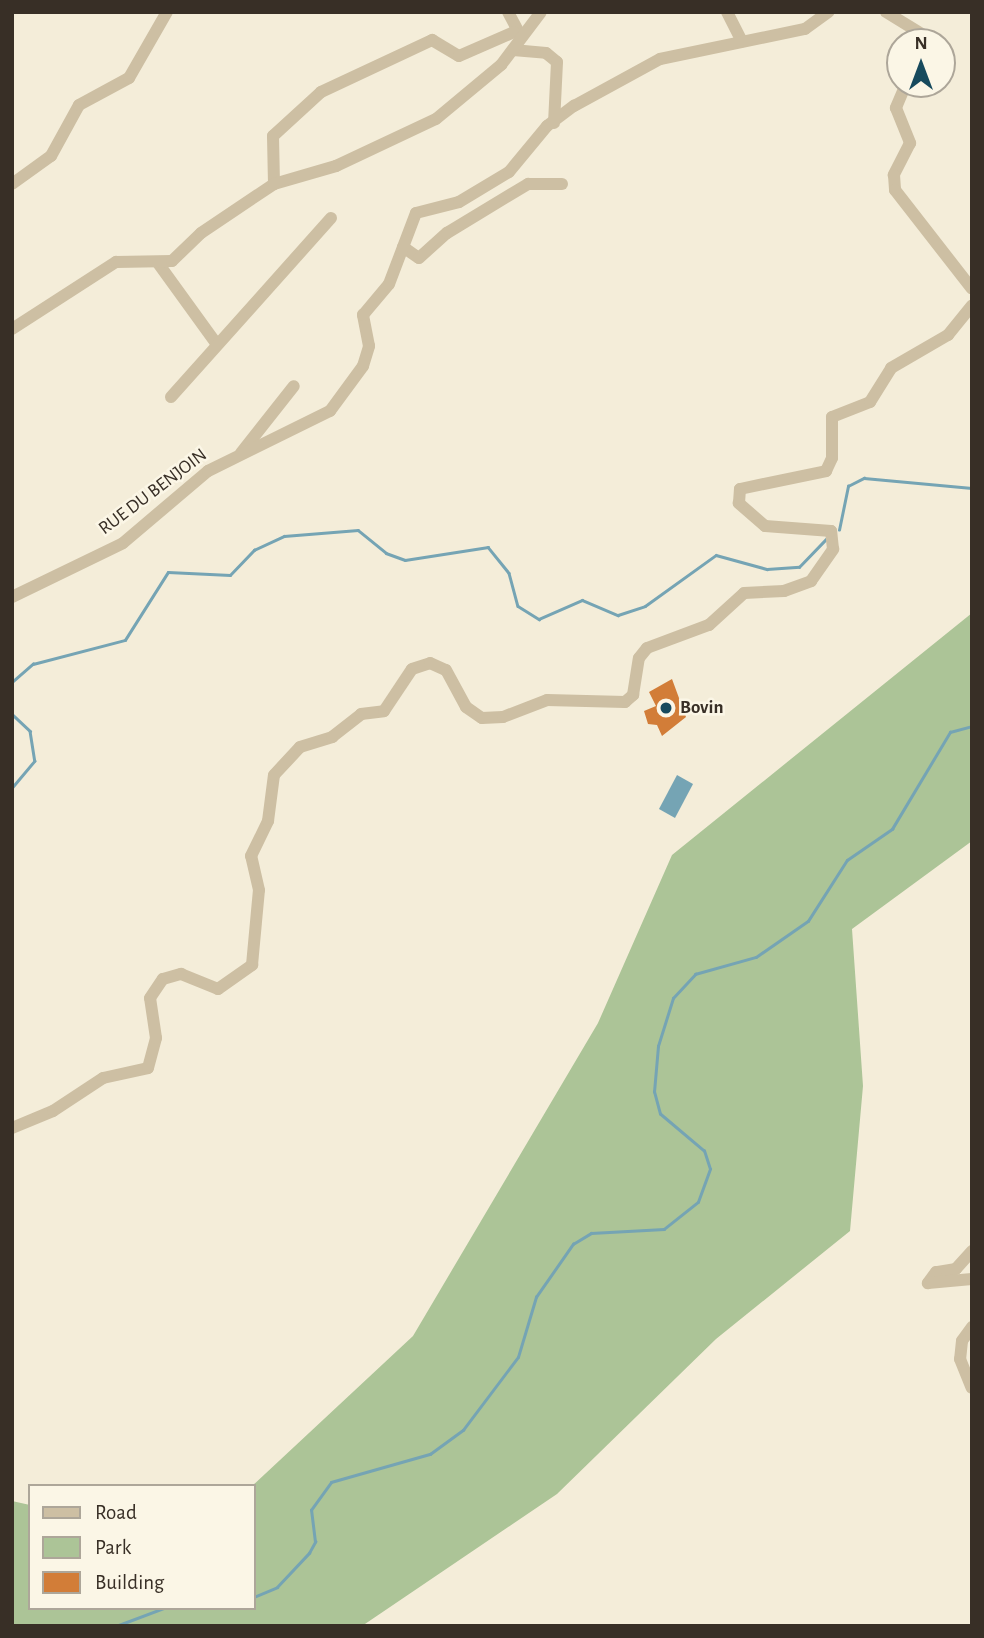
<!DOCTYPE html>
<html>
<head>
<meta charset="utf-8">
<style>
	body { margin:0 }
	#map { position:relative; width:984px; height:1638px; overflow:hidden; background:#f4edd9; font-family:"Alegreya Sans",sans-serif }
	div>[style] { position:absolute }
	.green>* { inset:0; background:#acc497 }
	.water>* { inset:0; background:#75a4b4 }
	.stream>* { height:2.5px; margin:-1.25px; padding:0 1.25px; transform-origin:1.25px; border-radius:1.25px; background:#75a4b4 }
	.building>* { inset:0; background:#d27d38 }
	.minor>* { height:12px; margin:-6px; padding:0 6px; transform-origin:6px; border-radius:6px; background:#cdbfa3 }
	.dots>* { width:19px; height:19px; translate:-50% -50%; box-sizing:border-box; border:4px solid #fbf6e6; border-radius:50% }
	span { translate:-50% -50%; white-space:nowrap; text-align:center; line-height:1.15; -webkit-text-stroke:5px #fbf6e6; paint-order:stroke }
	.street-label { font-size:19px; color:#382f26 }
	.poi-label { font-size:19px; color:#382f26; font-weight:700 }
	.left { translate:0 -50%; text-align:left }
	.frame { position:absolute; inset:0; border:14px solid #382f26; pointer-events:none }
	.legend { position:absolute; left:28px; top:1484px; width:228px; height:126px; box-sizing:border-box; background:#fbf6e6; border:2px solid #ada699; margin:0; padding:9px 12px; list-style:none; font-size:21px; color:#382f26 }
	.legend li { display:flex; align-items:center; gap:14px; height:35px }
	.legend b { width:35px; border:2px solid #ada699 }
	.north { position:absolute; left:886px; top:28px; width:70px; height:70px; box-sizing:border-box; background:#fbf6e6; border:2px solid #ada699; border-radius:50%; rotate:0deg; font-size:19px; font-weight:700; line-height:28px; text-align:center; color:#382f26 }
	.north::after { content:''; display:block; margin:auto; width:24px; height:32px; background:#174a5d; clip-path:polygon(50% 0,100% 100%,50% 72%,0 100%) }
</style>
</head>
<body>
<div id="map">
	<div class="green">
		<i style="clip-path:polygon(972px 613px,972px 841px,852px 929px,863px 1086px,850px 1231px,716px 1339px,557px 1494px,362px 1626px,12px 1626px,12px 1501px,30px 1505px,30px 1608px,254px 1608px,252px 1486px,413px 1336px,598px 1023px,672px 855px)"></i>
	</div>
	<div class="water">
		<i style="clip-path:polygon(677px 775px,693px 784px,675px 818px,659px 809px)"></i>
	</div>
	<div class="stream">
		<i style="left:839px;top:530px;width:45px;rotate:-78.4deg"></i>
		<i style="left:848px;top:486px;width:18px;rotate:-27deg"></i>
		<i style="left:864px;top:478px;width:108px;rotate:5.3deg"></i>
		<i style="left:12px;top:682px;width:28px;rotate:-41deg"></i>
		<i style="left:33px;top:664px;width:95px;rotate:-14.6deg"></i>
		<i style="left:125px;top:640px;width:80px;rotate:-57.7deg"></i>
		<i style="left:168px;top:572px;width:62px;rotate:2.8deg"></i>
		<i style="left:230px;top:575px;width:35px;rotate:-46deg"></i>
		<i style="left:254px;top:550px;width:33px;rotate:-25deg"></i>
		<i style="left:284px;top:536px;width:74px;rotate:-4.6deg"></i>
		<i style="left:358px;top:530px;width:36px;rotate:39deg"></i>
		<i style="left:386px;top:553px;width:20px;rotate:20deg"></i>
		<i style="left:405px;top:560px;width:84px;rotate:-8.9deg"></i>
		<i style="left:488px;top:547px;width:33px;rotate:51deg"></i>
		<i style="left:509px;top:573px;width:34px;rotate:75deg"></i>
		<i style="left:518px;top:606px;width:25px;rotate:32deg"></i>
		<i style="left:539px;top:619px;width:47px;rotate:-23.8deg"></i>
		<i style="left:582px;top:600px;width:39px;rotate:23deg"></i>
		<i style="left:618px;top:615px;width:28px;rotate:-18deg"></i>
		<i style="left:645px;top:606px;width:87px;rotate:-35.7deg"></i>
		<i style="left:716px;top:555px;width:53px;rotate:15.4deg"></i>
		<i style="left:767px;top:569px;width:32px;rotate:-4deg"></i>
		<i style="left:799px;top:567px;width:42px;rotate:-46deg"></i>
		<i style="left:12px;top:714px;width:25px;rotate:43deg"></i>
		<i style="left:30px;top:731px;width:30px;rotate:81deg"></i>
		<i style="left:35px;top:761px;width:35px;rotate:130deg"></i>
		<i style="left:254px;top:1597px;width:25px;rotate:-23deg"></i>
		<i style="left:277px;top:1587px;width:47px;rotate:-46.7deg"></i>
		<i style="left:309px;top:1553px;width:13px;rotate:-61deg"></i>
		<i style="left:315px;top:1542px;width:32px;rotate:-97deg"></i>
		<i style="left:311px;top:1510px;width:34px;rotate:-54deg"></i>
		<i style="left:331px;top:1482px;width:103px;rotate:-15.8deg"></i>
		<i style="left:430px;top:1454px;width:41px;rotate:-36deg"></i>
		<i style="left:463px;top:1430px;width:91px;rotate:-53deg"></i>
		<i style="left:518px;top:1357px;width:63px;rotate:-73.3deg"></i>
		<i style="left:536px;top:1297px;width:65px;rotate:-55.1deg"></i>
		<i style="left:573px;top:1244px;width:21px;rotate:-31deg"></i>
		<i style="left:591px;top:1233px;width:73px;rotate:-3.1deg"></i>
		<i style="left:664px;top:1229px;width:43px;rotate:-38.5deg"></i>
		<i style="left:698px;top:1202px;width:35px;rotate:-70deg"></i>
		<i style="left:710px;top:1169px;width:19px;rotate:-108deg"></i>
		<i style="left:704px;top:1151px;width:57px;rotate:-139.9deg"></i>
		<i style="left:660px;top:1114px;width:23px;rotate:-105deg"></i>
		<i style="left:654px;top:1092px;width:46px;rotate:-85deg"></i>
		<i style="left:658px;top:1046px;width:50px;rotate:-72.6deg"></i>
		<i style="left:673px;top:998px;width:33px;rotate:-47deg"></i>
		<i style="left:695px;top:974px;width:63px;rotate:-15.6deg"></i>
		<i style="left:756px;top:957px;width:63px;rotate:-34.7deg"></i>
		<i style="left:808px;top:921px;width:72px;rotate:-57.4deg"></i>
		<i style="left:847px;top:860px;width:55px;rotate:-34.6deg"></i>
		<i style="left:892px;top:829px;width:113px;rotate:-59.1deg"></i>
		<i style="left:950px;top:732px;width:23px;rotate:-15deg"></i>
		<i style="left:116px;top:1626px;width:51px;rotate:-20.6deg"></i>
	</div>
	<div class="building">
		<i style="clip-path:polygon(672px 679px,686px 717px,662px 736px,657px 725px,648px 724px,644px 711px,656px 706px,649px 692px)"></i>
	</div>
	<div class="minor">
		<i style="left:508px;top:12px;width:27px;rotate:62deg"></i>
		<i style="left:727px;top:12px;width:33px;rotate:63deg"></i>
		<i style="left:886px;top:12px;width:57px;rotate:31.5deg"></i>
		<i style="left:942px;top:47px;width:10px;rotate:61deg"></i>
		<i style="left:947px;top:56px;width:13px;rotate:113deg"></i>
		<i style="left:513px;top:50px;width:33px;rotate:5deg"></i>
		<i style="left:546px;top:53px;width:14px;rotate:39deg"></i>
		<i style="left:557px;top:62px;width:61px;rotate:92.8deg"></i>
		<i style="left:906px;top:84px;width:26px;rotate:113deg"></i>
		<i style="left:896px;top:108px;width:38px;rotate:68deg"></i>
		<i style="left:910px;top:143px;width:36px;rotate:117deg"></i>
		<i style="left:894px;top:175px;width:15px;rotate:86deg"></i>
		<i style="left:895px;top:190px;width:125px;rotate:52.1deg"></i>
		<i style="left:12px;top:184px;width:48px;rotate:-35.7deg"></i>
		<i style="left:51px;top:156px;width:58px;rotate:-61.2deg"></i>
		<i style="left:79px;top:105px;width:57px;rotate:-28.4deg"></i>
		<i style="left:129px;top:78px;width:76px;rotate:-60.1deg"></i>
		<i style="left:274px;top:184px;width:48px;rotate:-91.2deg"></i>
		<i style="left:273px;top:136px;width:65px;rotate:-42.5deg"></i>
		<i style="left:321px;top:92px;width:123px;rotate:-25.1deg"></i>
		<i style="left:432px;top:40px;width:31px;rotate:31deg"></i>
		<i style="left:459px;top:56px;width:60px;rotate:-23.6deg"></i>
		<i style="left:403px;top:247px;width:19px;rotate:35deg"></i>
		<i style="left:419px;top:258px;width:38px;rotate:-42deg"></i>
		<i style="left:447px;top:233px;width:95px;rotate:-31.2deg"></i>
		<i style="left:528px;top:184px;width:34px"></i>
		<i style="left:158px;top:263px;width:99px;rotate:54.1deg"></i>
		<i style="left:12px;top:329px;width:124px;rotate:-32.8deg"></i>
		<i style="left:116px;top:262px;width:56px;rotate:-1deg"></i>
		<i style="left:172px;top:261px;width:40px;rotate:-44deg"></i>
		<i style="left:201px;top:233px;width:88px;rotate:-33.9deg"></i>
		<i style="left:274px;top:184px;width:65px;rotate:-16.2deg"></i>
		<i style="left:336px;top:166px;width:110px;rotate:-25.2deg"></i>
		<i style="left:436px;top:119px;width:85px;rotate:-39.7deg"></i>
		<i style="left:501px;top:65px;width:66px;rotate:-53deg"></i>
		<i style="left:171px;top:397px;width:240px;rotate:-48.2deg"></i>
		<i style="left:241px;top:453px;width:85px;rotate:-51.7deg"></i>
		<i style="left:12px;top:597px;width:123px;rotate:-25.9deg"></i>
		<i style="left:123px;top:543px;width:111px;rotate:-40.3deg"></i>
		<i style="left:208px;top:471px;width:136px;rotate:-26.2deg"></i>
		<i style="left:330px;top:411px;width:56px;rotate:-53.7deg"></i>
		<i style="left:363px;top:366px;width:21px;rotate:-73deg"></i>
		<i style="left:369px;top:346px;width:32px;rotate:-101deg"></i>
		<i style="left:363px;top:315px;width:40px;rotate:-50deg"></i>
		<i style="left:389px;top:284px;width:76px;rotate:-69.2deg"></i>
		<i style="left:416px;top:213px;width:44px;rotate:-14.3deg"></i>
		<i style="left:459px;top:202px;width:58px;rotate:-31deg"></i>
		<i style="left:509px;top:172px;width:60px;rotate:-50.4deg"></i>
		<i style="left:547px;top:126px;width:34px;rotate:-37deg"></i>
		<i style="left:574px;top:106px;width:98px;rotate:-28.7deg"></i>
		<i style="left:660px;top:59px;width:148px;rotate:-11.7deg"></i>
		<i style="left:805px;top:29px;width:29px;rotate:-36deg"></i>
		<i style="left:12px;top:1128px;width:44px;rotate:-22.5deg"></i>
		<i style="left:53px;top:1111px;width:60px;rotate:-33.4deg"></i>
		<i style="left:103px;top:1078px;width:46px;rotate:-12.5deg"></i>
		<i style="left:148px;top:1068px;width:31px;rotate:-75deg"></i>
		<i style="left:156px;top:1038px;width:40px;rotate:-98.5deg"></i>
		<i style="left:150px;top:998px;width:23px;rotate:-56deg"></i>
		<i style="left:163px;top:979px;width:19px;rotate:-16deg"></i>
		<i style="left:181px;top:974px;width:40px;rotate:22deg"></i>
		<i style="left:218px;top:989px;width:42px;rotate:-35.2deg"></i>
		<i style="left:252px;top:965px;width:75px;rotate:-84.7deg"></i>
		<i style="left:259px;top:890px;width:35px;rotate:-103deg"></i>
		<i style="left:251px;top:856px;width:39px;rotate:-64deg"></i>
		<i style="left:268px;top:821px;width:46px;rotate:-82.6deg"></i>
		<i style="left:274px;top:775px;width:38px;rotate:-47deg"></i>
		<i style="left:300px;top:747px;width:34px;rotate:-17deg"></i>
		<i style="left:332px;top:737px;width:37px;rotate:-38deg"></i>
		<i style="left:361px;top:714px;width:23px;rotate:-7deg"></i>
		<i style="left:384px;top:711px;width:50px;rotate:-56.3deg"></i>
		<i style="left:412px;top:669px;width:19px;rotate:-18deg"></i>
		<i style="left:430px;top:663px;width:17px;rotate:24deg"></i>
		<i style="left:446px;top:670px;width:42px;rotate:61.6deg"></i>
		<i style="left:466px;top:707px;width:19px;rotate:35deg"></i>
		<i style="left:482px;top:718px;width:21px;rotate:-3deg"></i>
		<i style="left:503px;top:717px;width:47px;rotate:-21.1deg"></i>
		<i style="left:547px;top:700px;width:78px;rotate:1.5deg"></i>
		<i style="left:625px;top:702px;width:11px;rotate:-41deg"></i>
		<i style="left:633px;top:695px;width:37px;rotate:-81deg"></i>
		<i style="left:639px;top:658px;width:13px;rotate:-51deg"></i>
		<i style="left:647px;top:648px;width:66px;rotate:-20.4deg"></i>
		<i style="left:709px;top:625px;width:47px;rotate:-42.4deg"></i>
		<i style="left:744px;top:593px;width:40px;rotate:-2.9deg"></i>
		<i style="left:784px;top:591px;width:29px;rotate:-20deg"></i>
		<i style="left:811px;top:581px;width:39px;rotate:-55deg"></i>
		<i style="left:833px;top:549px;width:18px;rotate:-96deg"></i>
		<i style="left:831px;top:531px;width:66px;rotate:-175.7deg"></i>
		<i style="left:765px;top:526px;width:35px;rotate:-139deg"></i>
		<i style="left:739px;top:503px;width:14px;rotate:-86deg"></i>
		<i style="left:740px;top:489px;width:88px;rotate:-11.8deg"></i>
		<i style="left:826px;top:471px;width:14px;rotate:-65deg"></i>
		<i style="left:832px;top:458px;width:41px;rotate:-90deg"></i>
		<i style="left:832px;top:417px;width:41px;rotate:-21.5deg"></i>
		<i style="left:870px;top:402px;width:40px;rotate:-58deg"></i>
		<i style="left:891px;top:368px;width:66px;rotate:-30.1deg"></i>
		<i style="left:948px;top:335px;width:38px;rotate:-51deg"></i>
		<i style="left:972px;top:1251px;width:24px;rotate:132deg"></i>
		<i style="left:956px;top:1269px;width:20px;rotate:171deg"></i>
		<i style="left:936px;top:1272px;width:14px;rotate:126deg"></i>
		<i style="left:928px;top:1283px;width:44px;rotate:-5.2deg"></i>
		<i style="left:972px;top:1327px;width:17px;rotate:126deg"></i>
		<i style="left:962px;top:1341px;width:18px;rotate:96deg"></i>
		<i style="left:960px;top:1359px;width:31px;rotate:68deg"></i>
	</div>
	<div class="dots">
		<i style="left:666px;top:708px;background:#174a5d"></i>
	</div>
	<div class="street-label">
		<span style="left:153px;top:492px;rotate:-37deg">RUE DU BENJOIN</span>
	</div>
	<div class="poi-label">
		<span class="left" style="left:680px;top:708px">Bovin</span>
	</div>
	<div class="frame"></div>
	<ul class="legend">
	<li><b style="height:9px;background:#cdbfa3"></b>Road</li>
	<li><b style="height:19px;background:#acc497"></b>Park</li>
	<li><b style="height:19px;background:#d27d38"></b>Building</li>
	</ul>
	<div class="north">N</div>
</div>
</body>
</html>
